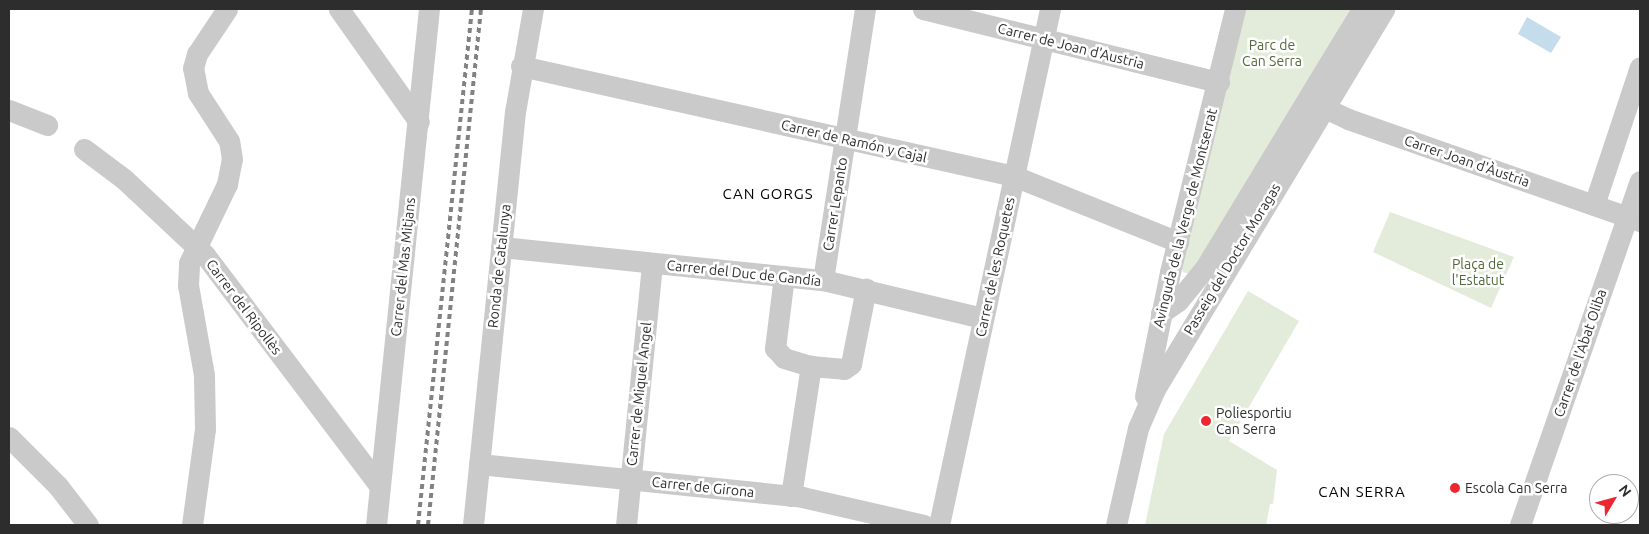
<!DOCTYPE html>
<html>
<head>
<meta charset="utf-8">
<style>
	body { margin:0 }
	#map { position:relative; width:1649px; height:534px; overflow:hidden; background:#fff; font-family:Ubuntu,sans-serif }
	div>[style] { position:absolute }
	.green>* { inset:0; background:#e3ecda }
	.water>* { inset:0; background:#c5dced }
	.minor>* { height:21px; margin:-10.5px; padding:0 10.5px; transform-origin:10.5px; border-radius:10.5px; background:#cacaca }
	.rail>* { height:4px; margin-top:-2px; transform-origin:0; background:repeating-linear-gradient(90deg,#828282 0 5px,transparent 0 9px) }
	.dots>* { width:14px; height:14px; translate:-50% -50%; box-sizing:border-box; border:2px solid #fff; border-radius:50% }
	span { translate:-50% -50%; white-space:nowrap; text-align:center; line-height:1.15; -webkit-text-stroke:5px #fff; paint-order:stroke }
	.park-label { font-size:14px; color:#4f6b39 }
	.street-label { font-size:14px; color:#2d2d2d }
	.poi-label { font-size:14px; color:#2d2d2d }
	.left { translate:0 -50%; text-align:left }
	.neighbourhood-label { font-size:15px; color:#000; letter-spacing:1px }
	.frame { position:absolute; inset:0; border:10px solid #2d2d2d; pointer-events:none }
	.north { position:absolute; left:1589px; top:474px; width:50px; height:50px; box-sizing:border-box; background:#fff; border:1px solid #ababab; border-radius:50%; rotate:53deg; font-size:14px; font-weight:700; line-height:20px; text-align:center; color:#2d2d2d }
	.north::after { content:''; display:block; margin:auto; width:18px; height:22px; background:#ed2630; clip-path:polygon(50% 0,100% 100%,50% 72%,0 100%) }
</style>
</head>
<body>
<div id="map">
	<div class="green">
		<i style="clip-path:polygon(1237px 9px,1350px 9px,1193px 275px,1183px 272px,1179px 258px)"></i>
		<i style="clip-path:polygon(1390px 212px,1514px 257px,1491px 308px,1373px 252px)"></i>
		<i style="clip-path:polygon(1248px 291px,1299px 321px,1229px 441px,1277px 470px,1273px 504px,1270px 504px,1266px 525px,1145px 525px,1164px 434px)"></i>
	</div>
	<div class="water">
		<i style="clip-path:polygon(1527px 17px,1561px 37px,1551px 53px,1518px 34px)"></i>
	</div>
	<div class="minor">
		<i style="left:339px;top:9px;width:138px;rotate:54.7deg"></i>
		<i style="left:923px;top:9px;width:305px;rotate:13.9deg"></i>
		<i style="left:521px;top:66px;width:505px;rotate:12.58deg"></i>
		<i style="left:1014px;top:176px;width:177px;rotate:21.9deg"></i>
		<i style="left:1312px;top:102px;width:40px;rotate:25deg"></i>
		<i style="left:1348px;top:119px;width:309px;rotate:19.3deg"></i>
		<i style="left:9px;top:110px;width:41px;rotate:21.5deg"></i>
		<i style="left:84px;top:149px;width:50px;rotate:36.9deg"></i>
		<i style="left:124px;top:179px;width:111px;rotate:43.2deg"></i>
		<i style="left:205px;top:255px;width:290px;rotate:52.9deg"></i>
		<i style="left:1594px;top:205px;width:145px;rotate:-71.6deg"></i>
		<i style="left:501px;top:247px;width:324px;rotate:5.9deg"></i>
		<i style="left:823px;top:280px;width:164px;rotate:13.4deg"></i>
		<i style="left:784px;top:276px;width:73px;rotate:97.1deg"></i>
		<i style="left:775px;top:348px;width:13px;rotate:48deg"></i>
		<i style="left:784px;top:358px;width:28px;rotate:17deg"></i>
		<i style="left:811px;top:366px;width:33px;rotate:5deg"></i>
		<i style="left:844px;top:369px;width:9px;rotate:-36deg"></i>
		<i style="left:851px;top:364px;width:77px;rotate:-78.8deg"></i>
		<i style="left:823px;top:280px;width:274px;rotate:-81.2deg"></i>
		<i style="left:1161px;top:313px;width:21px;rotate:-35deg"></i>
		<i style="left:1178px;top:301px;width:43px;rotate:-50.7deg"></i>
		<i style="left:1205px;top:268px;width:303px;rotate:-58.8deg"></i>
		<i style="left:1145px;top:396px;width:126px;rotate:-78.6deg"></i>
		<i style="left:1170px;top:272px;width:271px;rotate:-76.1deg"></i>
		<i style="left:9px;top:437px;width:69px;rotate:45deg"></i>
		<i style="left:58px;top:486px;width:49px;rotate:52.4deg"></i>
		<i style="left:479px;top:464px;width:325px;rotate:5.8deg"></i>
		<i style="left:802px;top:497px;width:125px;rotate:12.9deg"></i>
		<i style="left:791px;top:496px;width:132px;rotate:-81.3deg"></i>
		<i style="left:192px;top:525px;width:97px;rotate:-82.3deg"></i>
		<i style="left:205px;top:429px;width:54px;rotate:-91.1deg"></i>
		<i style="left:204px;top:375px;width:91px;rotate:-100.1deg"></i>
		<i style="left:188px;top:285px;width:22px;rotate:-87deg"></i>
		<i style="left:189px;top:263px;width:88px;rotate:-64.3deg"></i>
		<i style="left:227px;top:184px;width:25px;rotate:-79deg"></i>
		<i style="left:232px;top:159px;width:18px;rotate:-99deg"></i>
		<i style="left:229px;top:141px;width:57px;rotate:-122.9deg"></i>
		<i style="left:198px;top:93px;width:25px;rotate:-101deg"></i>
		<i style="left:193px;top:68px;width:15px;rotate:-74deg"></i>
		<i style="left:197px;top:54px;width:54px;rotate:-56.3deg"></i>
		<i style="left:376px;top:525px;width:519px;rotate:-84.14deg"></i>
		<i style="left:473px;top:525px;width:415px;rotate:-84.2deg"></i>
		<i style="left:515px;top:112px;width:105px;rotate:-80.1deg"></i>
		<i style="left:626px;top:525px;width:263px;rotate:-84.3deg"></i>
		<i style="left:939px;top:525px;width:528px;rotate:-77.86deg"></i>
		<i style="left:1116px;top:525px;width:99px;rotate:-77.2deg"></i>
		<i style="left:1138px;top:428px;width:43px;rotate:-66.4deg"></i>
		<i style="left:1155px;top:389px;width:444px;rotate:-58.9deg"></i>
		<i style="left:1520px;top:525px;width:364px;rotate:-70.8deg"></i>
	</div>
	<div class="rail">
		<i style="left:418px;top:525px;width:519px;rotate:-84.03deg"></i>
		<i style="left:428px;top:525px;width:519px;rotate:-84.14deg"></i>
	</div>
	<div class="dots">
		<i style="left:1206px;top:421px;background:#ed2630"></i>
		<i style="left:1455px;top:488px;background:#ed2630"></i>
	</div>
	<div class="park-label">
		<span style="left:1272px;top:53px">Parc de<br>Can Serra</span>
		<span style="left:1478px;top:272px">Plaça de<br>l'Estatut</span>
	</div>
	<div class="street-label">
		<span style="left:1071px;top:46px;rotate:14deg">Carrer de Joan d'Austria</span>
		<span style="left:854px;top:141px;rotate:13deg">Carrer de Ramón y Cajal</span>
		<span style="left:1467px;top:161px;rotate:19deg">Carrer Joan d'Àustria</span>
		<span style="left:835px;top:204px;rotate:-81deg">Carrer Lepanto</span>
		<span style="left:1185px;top:218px;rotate:-76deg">Avinguda de la Verge de Montserrat</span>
		<span style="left:1232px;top:259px;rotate:-59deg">Passeig del Doctor Moragas</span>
		<span style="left:499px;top:266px;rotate:-84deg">Ronda de Catalunya</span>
		<span style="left:403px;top:267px;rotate:-84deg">Carrer del Mas Mitjans</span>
		<span style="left:995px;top:267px;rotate:-78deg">Carrer de les Roquetes</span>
		<span style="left:744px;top:273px;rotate:6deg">Carrer del Duc de Gandía</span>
		<span style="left:244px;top:307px;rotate:53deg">Carrer del Ripollès</span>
		<span style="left:1580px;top:353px;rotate:-71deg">Carrer de l'Abat Oliba</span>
		<span style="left:639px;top:394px;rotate:-84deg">Carrer de Miquel Angel</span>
		<span style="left:703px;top:487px;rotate:6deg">Carrer de Girona</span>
	</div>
	<div class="poi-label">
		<span class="left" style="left:1216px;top:421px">Poliesportiu<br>Can Serra</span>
		<span class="left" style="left:1465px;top:488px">Escola Can Serra</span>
	</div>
	<div class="neighbourhood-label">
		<span style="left:768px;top:194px">CAN GORGS</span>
		<span style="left:1362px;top:492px">CAN SERRA</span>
	</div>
	<div class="frame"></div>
	<div class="north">N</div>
</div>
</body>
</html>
